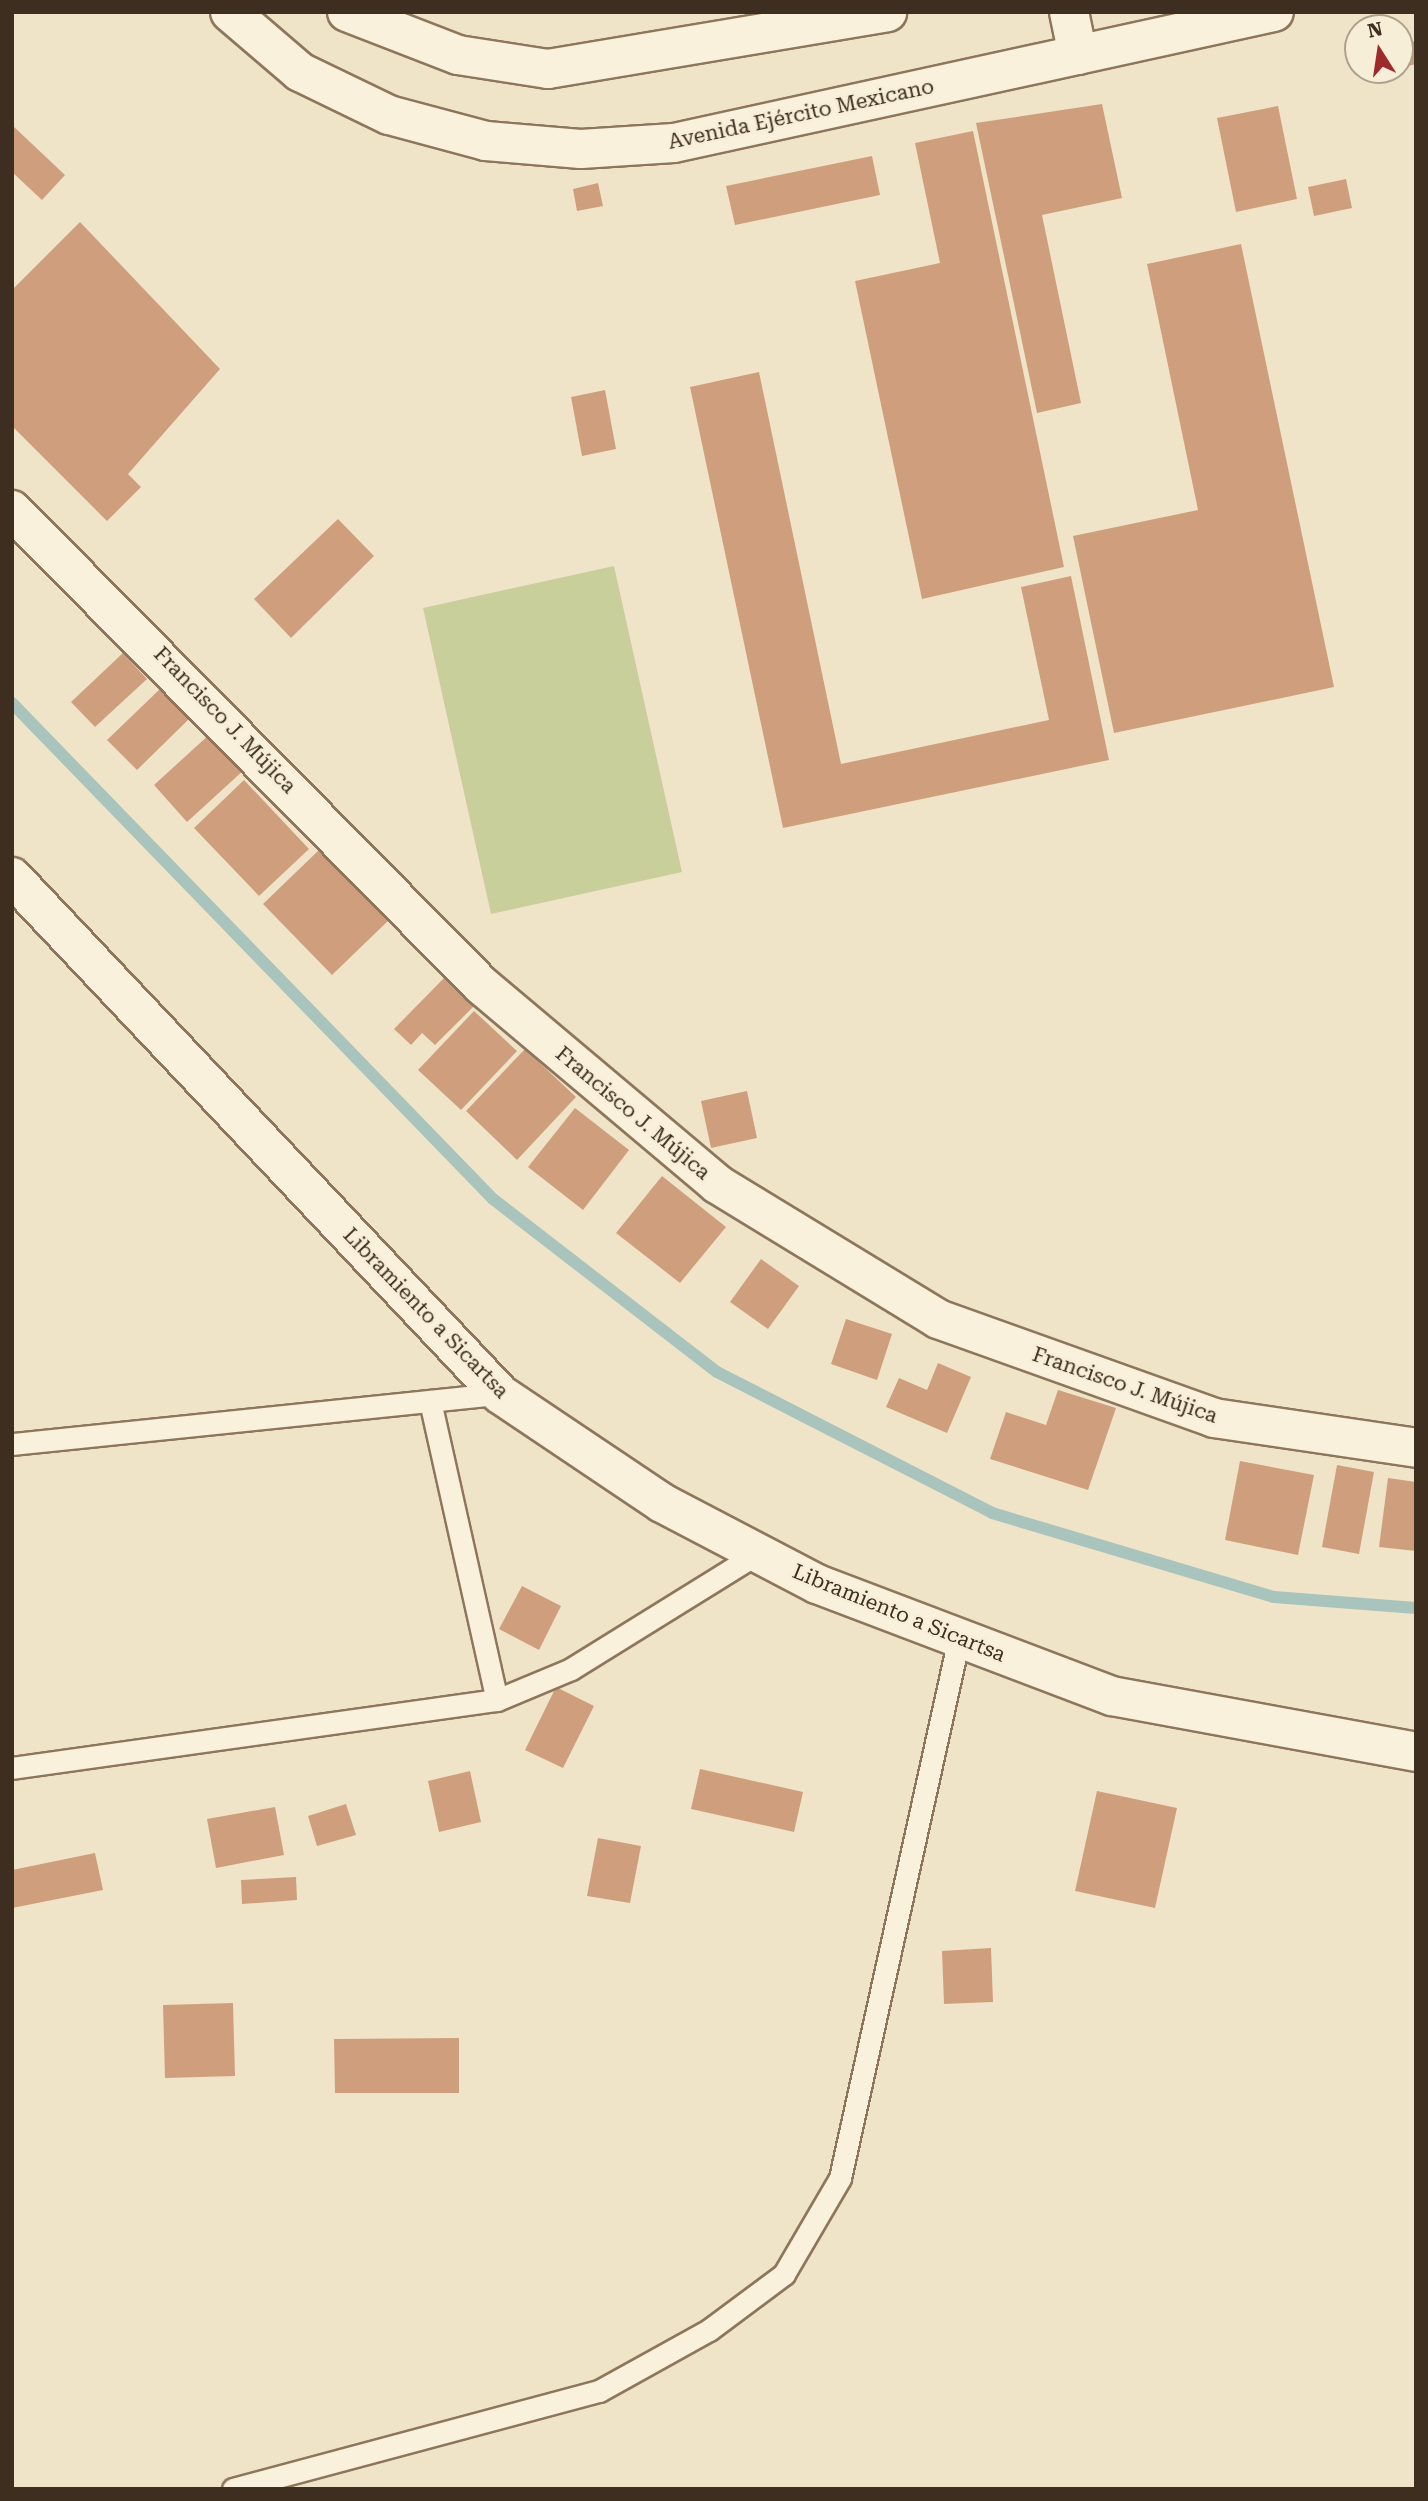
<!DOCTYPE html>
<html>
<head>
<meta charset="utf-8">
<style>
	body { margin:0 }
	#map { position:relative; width:1428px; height:2501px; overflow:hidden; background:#f0e4c8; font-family:"Roboto Serif",serif }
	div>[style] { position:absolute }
	.green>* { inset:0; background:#c9cf9b }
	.stream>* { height:12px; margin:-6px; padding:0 6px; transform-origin:6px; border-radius:6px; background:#a9c4bc }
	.building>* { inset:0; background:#cf9f7d }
	.roads { filter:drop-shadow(2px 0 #8d765c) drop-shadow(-2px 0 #8d765c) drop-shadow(0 2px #8d765c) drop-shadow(0 -2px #8d765c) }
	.service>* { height:21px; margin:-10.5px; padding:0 10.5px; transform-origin:10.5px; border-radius:10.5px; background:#faf1dc }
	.minor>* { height:38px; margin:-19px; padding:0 19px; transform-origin:19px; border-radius:19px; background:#faf1dc }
	.tertiary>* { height:38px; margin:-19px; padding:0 19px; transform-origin:19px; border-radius:19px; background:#faf1dc }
	.secondary>* { height:38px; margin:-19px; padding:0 19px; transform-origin:19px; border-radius:19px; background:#faf1dc }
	span { translate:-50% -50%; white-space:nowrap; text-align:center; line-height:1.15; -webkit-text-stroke:5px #f7eed8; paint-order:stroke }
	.street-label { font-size:21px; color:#3d2e20 }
	.frame { position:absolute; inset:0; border:14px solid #3d2e20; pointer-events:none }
	.north { position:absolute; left:1344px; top:14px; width:70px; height:70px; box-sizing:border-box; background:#f7eed8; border:2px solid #ada18e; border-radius:50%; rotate:348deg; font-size:19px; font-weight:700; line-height:28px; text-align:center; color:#3d2e20 }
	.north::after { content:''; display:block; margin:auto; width:24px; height:32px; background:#9e2a2b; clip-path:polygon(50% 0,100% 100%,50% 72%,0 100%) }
</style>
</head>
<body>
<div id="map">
	<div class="green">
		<i style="clip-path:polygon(614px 566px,682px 872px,491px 914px,423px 608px)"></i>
	</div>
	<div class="stream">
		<i style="left:12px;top:703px;width:691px;rotate:45.88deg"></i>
		<i style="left:493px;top:1199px;width:283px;rotate:37.7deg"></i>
		<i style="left:717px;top:1372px;width:309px;rotate:27.1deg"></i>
		<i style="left:992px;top:1513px;width:294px;rotate:16.6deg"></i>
		<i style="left:1274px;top:1597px;width:142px;rotate:4.4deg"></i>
	</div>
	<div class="building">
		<i style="clip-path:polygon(1416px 41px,1416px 64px,1408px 66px,1403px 44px)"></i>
		<i style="clip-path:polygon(1102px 104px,1122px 198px,1042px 215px,1081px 403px,1037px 413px,976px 123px)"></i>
		<i style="clip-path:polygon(1278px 106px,1297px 199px,1236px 212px,1217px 118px)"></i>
		<i style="clip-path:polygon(12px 125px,65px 175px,42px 200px,12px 172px)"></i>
		<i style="clip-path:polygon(973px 131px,1064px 567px,922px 599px,855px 281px,940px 263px,915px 143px)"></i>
		<i style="clip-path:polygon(872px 156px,880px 195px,735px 225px,726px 186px)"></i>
		<i style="clip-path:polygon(1346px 179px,1352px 208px,1314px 216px,1308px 187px)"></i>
		<i style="clip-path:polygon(598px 183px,603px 206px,577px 211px,573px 189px)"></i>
		<i style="clip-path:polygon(80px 222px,220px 369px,128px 474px,141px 487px,107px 521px,12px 426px,12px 290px)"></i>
		<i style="clip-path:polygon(1241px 244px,1334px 687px,1114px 733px,1073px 536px,1198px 510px,1147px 264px)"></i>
		<i style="clip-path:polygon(759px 372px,841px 764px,1049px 720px,1021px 587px,1071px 576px,1109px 760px,783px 828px,690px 387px)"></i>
		<i style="clip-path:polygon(605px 390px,616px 449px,582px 456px,571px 397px)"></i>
		<i style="clip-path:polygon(338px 519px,374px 556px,291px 638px,254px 599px)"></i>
		<i style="clip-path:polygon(123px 653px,147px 679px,95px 727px,71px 702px)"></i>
		<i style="clip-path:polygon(160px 689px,189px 719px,137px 770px,107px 740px)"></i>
		<i style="clip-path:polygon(211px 733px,245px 769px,187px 822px,154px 785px)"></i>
		<i style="clip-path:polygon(244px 780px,309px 849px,259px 896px,194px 828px)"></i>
		<i style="clip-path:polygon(320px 849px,390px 919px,332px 975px,263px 904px)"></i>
		<i style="clip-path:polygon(446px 976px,476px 1004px,435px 1045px,422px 1033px,411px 1045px,394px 1029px)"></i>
		<i style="clip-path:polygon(474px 1011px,517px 1051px,461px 1110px,418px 1070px)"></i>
		<i style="clip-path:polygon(525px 1049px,576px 1097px,517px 1160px,466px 1111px)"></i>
		<i style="clip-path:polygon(747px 1091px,757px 1138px,711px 1148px,701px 1101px)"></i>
		<i style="clip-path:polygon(575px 1108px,629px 1150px,583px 1210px,528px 1167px)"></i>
		<i style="clip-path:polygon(662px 1176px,726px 1227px,680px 1283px,616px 1233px)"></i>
		<i style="clip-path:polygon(761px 1259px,799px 1286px,768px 1329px,730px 1302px)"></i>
		<i style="clip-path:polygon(846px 1319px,892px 1334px,877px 1380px,831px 1364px)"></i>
		<i style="clip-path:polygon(938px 1363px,971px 1377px,947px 1433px,886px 1407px,899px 1378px,927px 1390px)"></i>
		<i style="clip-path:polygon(1058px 1390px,1116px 1408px,1088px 1490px,990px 1459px,1006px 1412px,1046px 1425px)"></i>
		<i style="clip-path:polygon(1240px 1461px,1314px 1475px,1298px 1555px,1225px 1540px)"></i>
		<i style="clip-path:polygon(1337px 1465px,1374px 1472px,1359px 1554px,1322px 1547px)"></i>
		<i style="clip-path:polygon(1388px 1478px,1416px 1482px,1416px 1551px,1379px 1547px)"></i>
		<i style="clip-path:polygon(522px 1586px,561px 1606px,539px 1650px,499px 1629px)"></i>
		<i style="clip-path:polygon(556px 1687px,594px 1706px,563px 1768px,525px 1750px)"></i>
		<i style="clip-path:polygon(700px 1769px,803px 1792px,794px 1832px,691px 1809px)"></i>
		<i style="clip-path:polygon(470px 1771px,481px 1822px,439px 1832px,428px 1781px)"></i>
		<i style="clip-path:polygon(1097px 1791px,1177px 1808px,1155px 1908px,1075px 1891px)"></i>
		<i style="clip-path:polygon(346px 1804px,356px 1835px,317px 1846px,308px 1816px)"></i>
		<i style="clip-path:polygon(275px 1807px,284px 1855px,216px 1868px,207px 1819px)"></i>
		<i style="clip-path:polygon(598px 1838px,641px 1846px,630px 1903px,587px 1896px)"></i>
		<i style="clip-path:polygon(95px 1853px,103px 1890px,12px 1908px,12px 1870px)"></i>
		<i style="clip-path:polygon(296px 1877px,297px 1900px,242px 1904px,241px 1880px)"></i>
		<i style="clip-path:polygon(991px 1948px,993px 2002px,944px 2004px,942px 1951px)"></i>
		<i style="clip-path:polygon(233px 2003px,235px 2076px,165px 2078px,163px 2005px)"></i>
		<i style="clip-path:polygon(459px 2038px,459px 2093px,335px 2093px,334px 2039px)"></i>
	</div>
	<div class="roads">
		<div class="service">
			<i style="left:430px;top:1401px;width:306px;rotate:77.4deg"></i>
			<i style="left:12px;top:1444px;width:491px;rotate:-5.9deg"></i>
			<i style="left:12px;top:1768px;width:490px;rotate:-8deg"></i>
			<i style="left:497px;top:1700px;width:80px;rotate:-22.7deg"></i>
			<i style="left:571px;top:1669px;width:220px;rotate:-31.8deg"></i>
			<i style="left:233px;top:2489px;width:379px;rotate:-15deg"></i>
			<i style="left:599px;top:2391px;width:126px;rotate:-29deg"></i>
			<i style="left:709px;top:2330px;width:94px;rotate:-36.7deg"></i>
			<i style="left:784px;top:2274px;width:111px;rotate:-59.7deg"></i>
			<i style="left:840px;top:2178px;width:553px;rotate:-77.57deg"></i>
		</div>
		<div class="minor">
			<i style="left:12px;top:510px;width:668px;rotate:45.36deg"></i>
			<i style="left:481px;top:985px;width:309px;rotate:40.1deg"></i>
			<i style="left:717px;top:1184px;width:259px;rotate:31.4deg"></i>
			<i style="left:938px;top:1319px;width:293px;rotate:19.7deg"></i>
			<i style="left:1214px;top:1418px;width:204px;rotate:8.4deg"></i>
		</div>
		<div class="tertiary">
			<i style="left:230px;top:12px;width:92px;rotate:40.6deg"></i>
			<i style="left:300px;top:72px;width:99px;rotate:25.8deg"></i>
			<i style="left:389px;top:115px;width:100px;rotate:15deg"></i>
			<i style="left:486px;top:141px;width:95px;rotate:4.8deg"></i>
			<i style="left:581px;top:149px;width:93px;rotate:-3.7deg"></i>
			<i style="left:674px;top:143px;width:614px;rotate:-12.32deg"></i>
			<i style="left:347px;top:12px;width:119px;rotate:21.2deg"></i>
			<i style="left:458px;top:55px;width:91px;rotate:8.8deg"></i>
			<i style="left:548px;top:69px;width:344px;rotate:-9.5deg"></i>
			<i style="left:1069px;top:12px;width:44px;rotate:78.2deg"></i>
		</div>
		<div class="secondary">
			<i style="left:12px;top:877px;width:711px;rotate:46.65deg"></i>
			<i style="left:500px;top:1394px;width:195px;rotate:33.9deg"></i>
			<i style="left:662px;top:1503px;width:175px;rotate:27.6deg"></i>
			<i style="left:817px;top:1584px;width:316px;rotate:20.8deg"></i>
			<i style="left:1112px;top:1696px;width:309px;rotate:10.4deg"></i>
		</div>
	</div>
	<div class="street-label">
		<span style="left:801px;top:114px;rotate:-12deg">Avenida Ejército Mexicano</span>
		<span style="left:225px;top:720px;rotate:46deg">Francisco J. Mújica</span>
		<span style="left:633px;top:1113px;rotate:40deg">Francisco J. Mújica</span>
		<span style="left:426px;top:1313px;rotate:46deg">Libramiento a Sicartsa</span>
		<span style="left:1125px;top:1385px;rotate:19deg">Francisco J. Mújica</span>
		<span style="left:899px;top:1613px;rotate:22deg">Libramiento a Sicartsa</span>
	</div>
	<div class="frame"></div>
	<div class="north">N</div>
</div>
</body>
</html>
